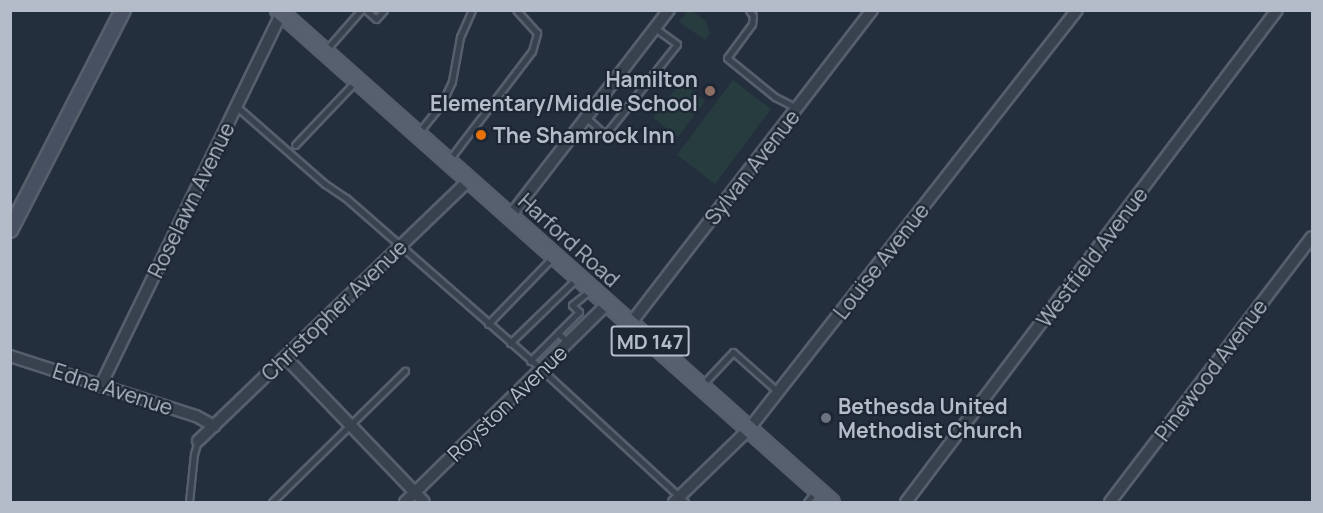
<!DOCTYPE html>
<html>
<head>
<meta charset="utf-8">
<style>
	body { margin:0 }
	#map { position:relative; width:1323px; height:513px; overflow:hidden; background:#242f3e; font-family:Manrope,sans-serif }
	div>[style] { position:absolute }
	.green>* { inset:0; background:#263c3f }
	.roads { filter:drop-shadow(2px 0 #565f6c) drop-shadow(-2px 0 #565f6c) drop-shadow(0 2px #565f6c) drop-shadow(0 -2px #565f6c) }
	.lane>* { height:5px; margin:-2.5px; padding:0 2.5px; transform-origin:2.5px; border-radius:2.5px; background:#38414e }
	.street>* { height:10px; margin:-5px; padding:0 5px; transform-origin:5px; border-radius:5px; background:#38414e }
	.secondary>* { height:14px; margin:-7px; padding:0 7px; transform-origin:7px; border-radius:7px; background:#465061 }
	.primary>* { height:15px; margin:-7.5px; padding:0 7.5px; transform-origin:7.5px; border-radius:7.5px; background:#56606e }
	.dots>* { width:16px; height:16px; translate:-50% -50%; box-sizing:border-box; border:3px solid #1d2633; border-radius:50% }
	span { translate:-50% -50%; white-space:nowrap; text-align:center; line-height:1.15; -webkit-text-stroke:4.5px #1d2633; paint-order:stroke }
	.shield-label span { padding:2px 4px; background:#1d2633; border:2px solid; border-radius:4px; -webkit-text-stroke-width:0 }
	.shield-label { font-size:20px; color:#b4bcc9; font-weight:700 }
	.poi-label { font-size:21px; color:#b4bcc9; font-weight:700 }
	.right { translate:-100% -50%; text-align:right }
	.left { translate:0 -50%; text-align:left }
	.street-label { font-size:21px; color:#b4bcc9 }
	.frame { position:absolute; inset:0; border:12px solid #b4bcc9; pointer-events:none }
</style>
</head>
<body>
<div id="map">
	<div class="green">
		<i style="clip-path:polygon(688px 10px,692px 11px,706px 21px,710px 34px,705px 40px,679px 22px)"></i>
		<i style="clip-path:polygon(733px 80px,771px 109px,715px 184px,677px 155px)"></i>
		<i style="clip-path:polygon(681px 82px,705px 101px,678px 137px,653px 118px)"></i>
	</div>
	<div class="roads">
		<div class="lane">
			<i style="left:366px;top:10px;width:13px;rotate:42deg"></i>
			<i style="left:376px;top:19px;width:12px;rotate:-48deg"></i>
			<i style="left:749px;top:10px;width:7px;rotate:56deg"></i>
			<i style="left:753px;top:16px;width:8px;rotate:97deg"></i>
			<i style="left:752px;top:24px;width:42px;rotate:126.3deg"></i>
			<i style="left:727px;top:58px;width:62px;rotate:39.1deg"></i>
			<i style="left:775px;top:97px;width:25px;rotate:27deg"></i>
			<i style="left:326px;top:50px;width:53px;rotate:-48.8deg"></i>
			<i style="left:237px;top:107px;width:117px;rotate:41.2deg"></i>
			<i style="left:325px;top:184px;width:25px;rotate:34deg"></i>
			<i style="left:346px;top:198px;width:259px;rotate:41.2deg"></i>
			<i style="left:541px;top:369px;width:196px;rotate:42.7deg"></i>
			<i style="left:586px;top:117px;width:26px;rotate:43deg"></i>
			<i style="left:605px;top:135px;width:116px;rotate:-51.6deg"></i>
			<i style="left:677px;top:44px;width:27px;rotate:-144deg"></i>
			<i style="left:419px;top:132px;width:35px;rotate:-51deg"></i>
			<i style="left:441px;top:105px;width:26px;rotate:-65deg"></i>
			<i style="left:452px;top:81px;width:45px;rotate:-79.7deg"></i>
			<i style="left:460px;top:37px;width:30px;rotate:-66deg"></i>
			<i style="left:295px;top:145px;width:88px;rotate:-46.4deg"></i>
			<i style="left:449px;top:160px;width:137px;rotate:-52.7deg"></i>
			<i style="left:532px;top:51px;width:19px;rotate:-74deg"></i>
			<i style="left:537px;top:33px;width:31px;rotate:-132deg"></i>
			<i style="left:488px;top:324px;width:95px;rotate:-45.9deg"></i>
			<i style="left:510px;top:343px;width:93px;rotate:-44.1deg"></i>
			<i style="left:568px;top:343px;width:14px;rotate:-135deg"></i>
			<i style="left:558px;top:333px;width:30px;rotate:-45deg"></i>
			<i style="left:579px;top:312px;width:10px;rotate:-135deg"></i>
			<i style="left:572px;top:305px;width:22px;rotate:-39deg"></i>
			<i style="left:530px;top:361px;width:40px;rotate:-45deg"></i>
			<i style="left:702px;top:385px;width:45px;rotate:-46.8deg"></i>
			<i style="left:733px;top:352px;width:59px;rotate:41.6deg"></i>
			<i style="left:189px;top:502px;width:48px;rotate:-84.1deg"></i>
			<i style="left:194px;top:454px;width:14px;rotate:-73deg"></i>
			<i style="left:272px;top:502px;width:187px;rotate:-44.6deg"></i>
			<i style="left:807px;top:502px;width:14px;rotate:-51deg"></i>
		</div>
		<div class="street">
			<i style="left:511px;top:215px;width:259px;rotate:-52.4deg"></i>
			<i style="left:631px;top:323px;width:395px;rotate:-52.4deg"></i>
			<i style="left:10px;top:356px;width:195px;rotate:17.9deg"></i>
			<i style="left:196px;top:416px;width:21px;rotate:29deg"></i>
			<i style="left:286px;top:358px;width:199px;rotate:46.2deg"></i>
			<i style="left:100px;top:387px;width:416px;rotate:-64.1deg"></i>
			<i style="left:198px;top:441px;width:378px;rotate:-43.9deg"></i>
			<i style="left:405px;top:502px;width:284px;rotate:-44.4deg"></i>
			<i style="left:674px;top:502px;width:105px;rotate:-44.2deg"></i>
			<i style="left:749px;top:429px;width:532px;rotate:-51.95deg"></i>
			<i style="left:906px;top:502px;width:616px;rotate:-52.98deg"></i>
			<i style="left:1110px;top:502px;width:333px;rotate:-52.7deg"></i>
		</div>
		<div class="secondary">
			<i style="left:10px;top:230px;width:247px;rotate:-62.8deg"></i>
		</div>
		<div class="primary">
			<i style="left:278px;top:10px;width:740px;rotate:41.66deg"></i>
		</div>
	</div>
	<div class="dots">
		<i style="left:710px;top:91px;background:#8d6e63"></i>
		<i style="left:481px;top:135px;background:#e8710a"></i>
		<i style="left:826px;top:418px;background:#6b7280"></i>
	</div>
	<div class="shield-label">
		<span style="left:650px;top:341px">MD 147</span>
	</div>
	<div class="poi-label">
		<span class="right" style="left:698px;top:91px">Hamilton<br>Elementary/Middle School</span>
		<span class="left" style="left:493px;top:135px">The Shamrock Inn</span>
		<span class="left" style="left:838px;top:418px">Bethesda United<br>Methodist Church</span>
	</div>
	<div class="street-label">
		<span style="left:752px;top:167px;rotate:-52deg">Sylvan Avenue</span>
		<span style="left:191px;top:200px;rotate:-64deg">Roselawn Avenue</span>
		<span style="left:569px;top:240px;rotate:42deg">Harford Road</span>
		<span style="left:1092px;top:257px;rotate:-53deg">Westfield Avenue</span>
		<span style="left:881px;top:261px;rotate:-52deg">Louise Avenue</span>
		<span style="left:334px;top:310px;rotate:-44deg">Christopher Avenue</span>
		<span style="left:1211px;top:370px;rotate:-53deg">Pinewood Avenue</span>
		<span style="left:113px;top:389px;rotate:18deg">Edna Avenue</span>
		<span style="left:507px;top:403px;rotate:-44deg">Royston Avenue</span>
	</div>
	<div class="frame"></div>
</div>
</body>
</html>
